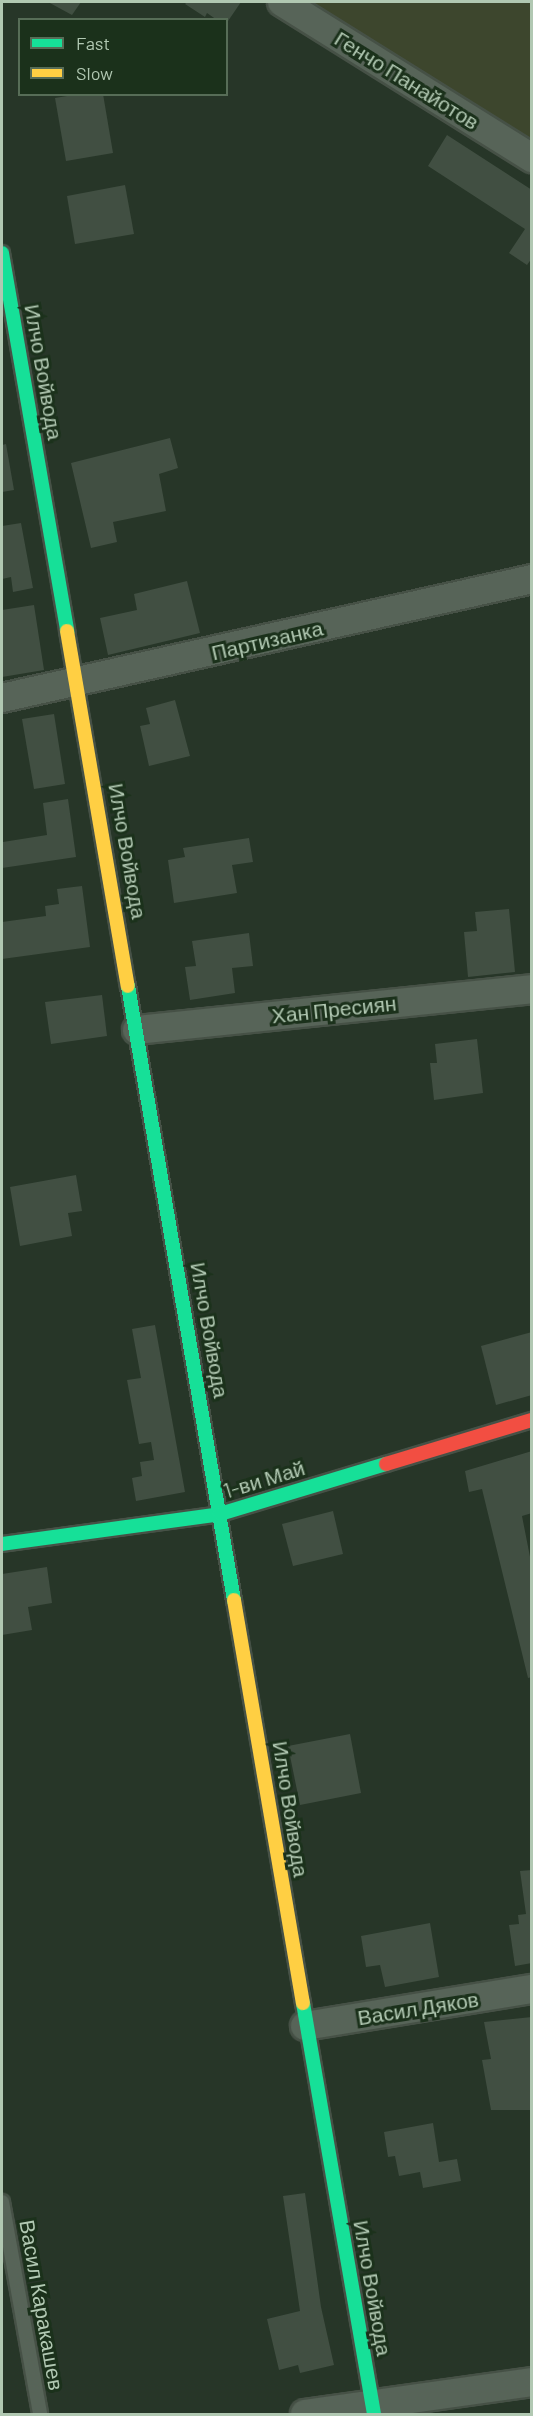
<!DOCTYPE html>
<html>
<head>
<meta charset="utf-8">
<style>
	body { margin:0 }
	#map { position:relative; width:533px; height:2416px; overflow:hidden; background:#273628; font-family:Barlow,sans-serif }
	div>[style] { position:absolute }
	.green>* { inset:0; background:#3d462d }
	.building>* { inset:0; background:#414f42 }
	.roads { filter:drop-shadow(2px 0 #465146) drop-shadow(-2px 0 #465146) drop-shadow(0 2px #465146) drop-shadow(0 -2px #465146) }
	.lane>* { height:14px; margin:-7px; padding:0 7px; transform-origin:7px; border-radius:7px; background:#576458 }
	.street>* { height:28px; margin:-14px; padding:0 14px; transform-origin:14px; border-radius:14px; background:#576458 }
	.fast>* { height:14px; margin:-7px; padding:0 7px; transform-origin:7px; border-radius:7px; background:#16e098 }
	.slow>* { height:14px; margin:-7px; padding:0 7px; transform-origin:7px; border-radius:7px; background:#ffcf43 }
	.jam>* { height:14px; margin:-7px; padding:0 7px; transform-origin:7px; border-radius:7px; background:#f24e42 }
	span { translate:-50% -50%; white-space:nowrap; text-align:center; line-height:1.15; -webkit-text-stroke:6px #1b311b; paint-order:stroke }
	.street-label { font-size:21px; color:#b1c8b2 }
	.frame { position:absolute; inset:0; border:3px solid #b1c8b2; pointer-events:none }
	.legend { position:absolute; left:18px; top:18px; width:210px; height:78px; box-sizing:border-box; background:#1b311b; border:2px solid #576d57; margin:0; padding:8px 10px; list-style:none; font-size:18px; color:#b1c8b2 }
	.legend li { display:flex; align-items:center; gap:12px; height:30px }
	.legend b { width:30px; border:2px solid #576d57 }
</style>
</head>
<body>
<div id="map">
	<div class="green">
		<i style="clip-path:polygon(283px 2px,531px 2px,531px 162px)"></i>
	</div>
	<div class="building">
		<i style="clip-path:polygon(48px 2px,81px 2px,72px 15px)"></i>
		<i style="clip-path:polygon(187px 2px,241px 2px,226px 24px,226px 20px,217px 20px,207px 13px,205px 17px,185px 4px)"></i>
		<i style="clip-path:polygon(79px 94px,103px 94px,113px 153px,66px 161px,55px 98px)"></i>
		<i style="clip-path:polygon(447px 135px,532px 190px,532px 258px,527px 265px,509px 253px,525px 229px,428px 166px)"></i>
		<i style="clip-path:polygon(125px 185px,134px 234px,75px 244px,67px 196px)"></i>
		<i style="clip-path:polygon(170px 438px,178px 468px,159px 474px,166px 511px,113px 522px,117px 542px,91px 548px,71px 463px)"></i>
		<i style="clip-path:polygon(6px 444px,14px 490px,2px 492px,2px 445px)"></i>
		<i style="clip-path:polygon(21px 523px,33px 588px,13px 592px,11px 577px,2px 579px,2px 526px)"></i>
		<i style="clip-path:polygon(187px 581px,200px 633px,108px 655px,100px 618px,137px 610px,134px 594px)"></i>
		<i style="clip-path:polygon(34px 605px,44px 670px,2px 677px,2px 610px)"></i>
		<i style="clip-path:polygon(175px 700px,190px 756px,149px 766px,140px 726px,150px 724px,146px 708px)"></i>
		<i style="clip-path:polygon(54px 714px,65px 784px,34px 789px,22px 719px)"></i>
		<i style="clip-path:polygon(68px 799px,76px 857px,2px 868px,3px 842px,47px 835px,43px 803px)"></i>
		<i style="clip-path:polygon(249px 838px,253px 862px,232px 865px,237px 893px,174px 903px,168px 860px,185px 857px,183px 848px)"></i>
		<i style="clip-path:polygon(82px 886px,90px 947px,2px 959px,2px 922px,46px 916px,45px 906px,59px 904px,57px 889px)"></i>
		<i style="clip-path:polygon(509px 909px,515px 972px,468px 977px,464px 932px,477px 931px,475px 912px)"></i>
		<i style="clip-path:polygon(249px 933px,253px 966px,232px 968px,235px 993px,190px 1000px,185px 967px,196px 966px,192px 941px)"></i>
		<i style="clip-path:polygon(102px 995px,107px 1036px,51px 1044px,45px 1002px)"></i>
		<i style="clip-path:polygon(477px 1039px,483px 1093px,434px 1100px,430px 1063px,437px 1063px,435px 1044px)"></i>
		<i style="clip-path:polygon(76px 1175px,82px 1211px,68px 1213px,72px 1236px,20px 1246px,10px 1187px)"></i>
		<i style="clip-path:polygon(155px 1325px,185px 1492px,136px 1501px,132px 1478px,142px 1476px,140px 1462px,154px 1460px,151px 1442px,139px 1444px,127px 1380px,141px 1378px,132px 1329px)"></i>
		<i style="clip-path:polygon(532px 1332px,532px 1395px,496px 1405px,481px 1346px)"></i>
		<i style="clip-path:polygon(532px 1451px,532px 1513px,522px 1516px,532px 1567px,532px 1677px,528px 1678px,482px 1489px,469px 1492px,465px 1471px)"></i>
		<i style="clip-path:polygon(333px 1511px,343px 1554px,293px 1566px,282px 1524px)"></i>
		<i style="clip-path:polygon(47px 1567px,52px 1603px,28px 1607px,32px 1630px,2px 1635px,2px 1574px)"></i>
		<i style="clip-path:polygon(350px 1734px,361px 1793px,300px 1805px,288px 1746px)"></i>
		<i style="clip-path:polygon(532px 1870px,532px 1963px,515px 1966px,509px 1925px,519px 1924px,518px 1915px,526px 1914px,520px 1871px)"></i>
		<i style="clip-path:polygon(430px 1923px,439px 1977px,385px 1987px,380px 1965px,366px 1967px,361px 1936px)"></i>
		<i style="clip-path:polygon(532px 2017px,532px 2110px,491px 2110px,482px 2060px,491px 2059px,484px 2022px)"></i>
		<i style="clip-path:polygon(433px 2123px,439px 2162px,457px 2159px,461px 2181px,423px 2188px,420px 2172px,399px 2176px,395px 2156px,388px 2157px,384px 2132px)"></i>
		<i style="clip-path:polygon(305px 2193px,321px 2307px,334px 2365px,300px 2373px,298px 2365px,279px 2370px,267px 2319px,300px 2311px,283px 2196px)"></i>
	</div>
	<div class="roads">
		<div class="lane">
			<i style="left:2px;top:2202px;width:215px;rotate:79.8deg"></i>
		</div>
		<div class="street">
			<i style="left:282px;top:2px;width:295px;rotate:32deg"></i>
			<i style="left:2px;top:698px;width:543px;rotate:-12.65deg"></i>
			<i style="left:137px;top:1030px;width:397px;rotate:-5.9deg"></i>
			<i style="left:305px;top:2026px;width:230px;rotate:-9.3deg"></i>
			<i style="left:305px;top:2414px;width:229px;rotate:-8deg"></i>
		</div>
		<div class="fast">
			<i style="left:2px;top:253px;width:384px;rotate:80.2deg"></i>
			<i style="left:128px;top:986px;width:623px;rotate:80.21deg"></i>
			<i style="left:2px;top:1544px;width:220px;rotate:-7.8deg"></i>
			<i style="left:220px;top:1514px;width:173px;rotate:-16.8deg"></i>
			<i style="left:303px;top:2003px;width:417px;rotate:80.2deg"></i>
		</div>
		<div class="slow">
			<i style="left:67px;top:631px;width:360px;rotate:80.3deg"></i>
			<i style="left:234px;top:1600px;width:409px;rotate:80.3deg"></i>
		</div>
		<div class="jam">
			<i style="left:386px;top:1464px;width:152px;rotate:-16.8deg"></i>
		</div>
	</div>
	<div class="street-label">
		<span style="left:407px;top:80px;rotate:32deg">Генчо Панайотов</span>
		<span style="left:44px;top:372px;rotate:80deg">Илчо Войвода</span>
		<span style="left:267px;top:640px;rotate:-13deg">Партизанка</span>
		<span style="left:128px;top:851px;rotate:80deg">Илчо Войвода</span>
		<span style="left:334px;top:1009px;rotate:-6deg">Хан Пресиян</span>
		<span style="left:210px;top:1330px;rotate:80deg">Илчо Войвода</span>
		<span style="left:264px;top:1479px;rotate:-17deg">1-ви Май</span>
		<span style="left:291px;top:1809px;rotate:81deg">Илчо Войвода</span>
		<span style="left:418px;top:2008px;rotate:-9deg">Васил Дяков</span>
		<span style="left:373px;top:2288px;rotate:80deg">Илчо Войвода</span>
		<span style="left:42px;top:2305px;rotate:80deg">Васил Каракашев</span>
	</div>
	<div class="frame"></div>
	<ul class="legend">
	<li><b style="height:8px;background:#16e098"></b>Fast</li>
	<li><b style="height:8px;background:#ffcf43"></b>Slow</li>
	</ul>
</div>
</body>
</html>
